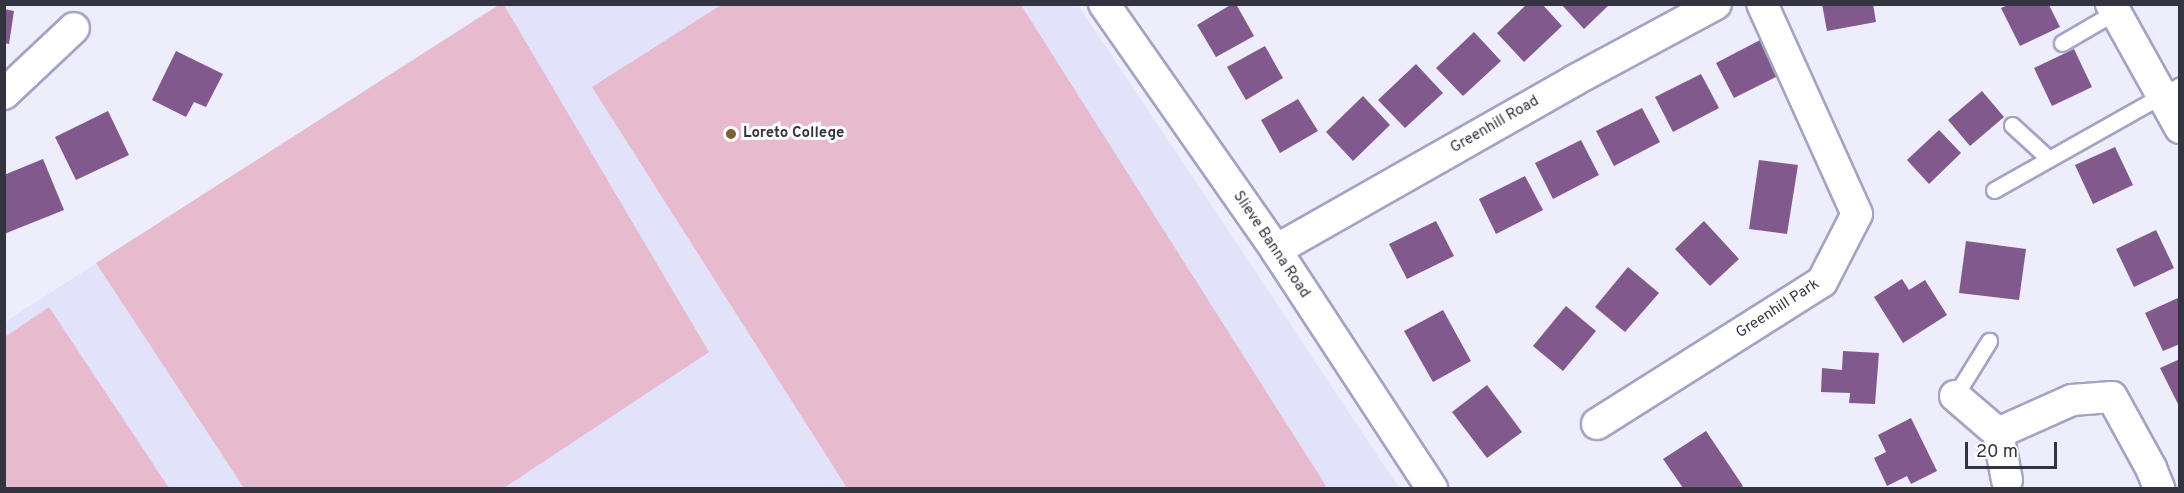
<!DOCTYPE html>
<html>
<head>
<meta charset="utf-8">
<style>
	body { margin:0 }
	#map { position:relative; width:2184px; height:493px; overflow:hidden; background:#ededfb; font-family:Overpass,sans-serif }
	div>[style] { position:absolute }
	.built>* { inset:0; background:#e3e2fb }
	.green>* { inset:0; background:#e7bace }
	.building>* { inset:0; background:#81598c }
	.roads { filter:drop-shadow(2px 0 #a5a3c4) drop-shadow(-2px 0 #a5a3c4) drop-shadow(0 2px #a5a3c4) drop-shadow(0 -2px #a5a3c4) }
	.lane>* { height:15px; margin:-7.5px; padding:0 7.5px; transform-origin:7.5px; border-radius:7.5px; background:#fff }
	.street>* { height:30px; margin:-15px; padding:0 15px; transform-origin:15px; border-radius:15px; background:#fff }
	.dots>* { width:16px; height:16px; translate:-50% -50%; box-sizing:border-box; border:3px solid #fff; border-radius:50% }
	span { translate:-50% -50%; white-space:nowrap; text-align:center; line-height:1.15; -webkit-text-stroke:6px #fff; paint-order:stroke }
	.street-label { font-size:15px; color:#343340 }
	.poi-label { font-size:15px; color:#343340; font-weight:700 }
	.left { translate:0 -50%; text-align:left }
	.frame { position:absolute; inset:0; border:6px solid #343340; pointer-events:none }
	.scale { position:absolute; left:1965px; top:442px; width:92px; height:27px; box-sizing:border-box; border:3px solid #343340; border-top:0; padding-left:8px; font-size:18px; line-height:21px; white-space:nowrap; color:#343340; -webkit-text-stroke:4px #fff; paint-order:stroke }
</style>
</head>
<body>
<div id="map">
	<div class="built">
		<i style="clip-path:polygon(499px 4px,1078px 5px,1399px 488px,5px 488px,5px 322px)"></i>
	</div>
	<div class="green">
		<i style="clip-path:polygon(499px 5px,504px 5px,709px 352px,504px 488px,244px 488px,96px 263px)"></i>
		<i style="clip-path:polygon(721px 5px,1021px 5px,1326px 486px,1322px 488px,847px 488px,592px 87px)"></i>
		<i style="clip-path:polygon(49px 307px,169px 488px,5px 488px,5px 337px)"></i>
	</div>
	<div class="building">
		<i style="clip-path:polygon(1232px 4px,1236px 4px,1254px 36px,1216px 57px,1197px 25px)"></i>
		<i style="clip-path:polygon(1527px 4px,1542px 4px,1562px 26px,1524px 62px,1497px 33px)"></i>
		<i style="clip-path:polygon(1561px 4px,1610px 4px,1584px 29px)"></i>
		<i style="clip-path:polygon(1822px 4px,1873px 4px,1876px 22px,1827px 31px)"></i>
		<i style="clip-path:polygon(2008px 5px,2049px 5px,2060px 27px,2020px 46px,2001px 8px)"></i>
		<i style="clip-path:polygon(4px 9px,14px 11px,9px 44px,4px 43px)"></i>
		<i style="clip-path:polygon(1474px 32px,1501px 61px,1463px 96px,1436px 68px)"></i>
		<i style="clip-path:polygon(1762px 39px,1780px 75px,1734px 98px,1716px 63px)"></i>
		<i style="clip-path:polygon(1265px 46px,1283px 78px,1246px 100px,1227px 67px)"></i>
		<i style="clip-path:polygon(2074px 49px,2092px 87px,2052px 106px,2034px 68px)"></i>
		<i style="clip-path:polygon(176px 51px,223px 74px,206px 107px,194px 102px,186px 117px,152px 100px)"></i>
		<i style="clip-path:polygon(1416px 64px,1443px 93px,1405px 128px,1378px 100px)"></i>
		<i style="clip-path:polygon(1701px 74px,1719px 108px,1673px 132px,1655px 97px)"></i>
		<i style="clip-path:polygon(1982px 91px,2004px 117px,1970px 146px,1948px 120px)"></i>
		<i style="clip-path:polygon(1363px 96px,1390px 125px,1353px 161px,1326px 132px)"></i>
		<i style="clip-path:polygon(1298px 99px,1318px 131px,1280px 153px,1261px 120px)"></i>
		<i style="clip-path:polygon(1642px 108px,1660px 142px,1614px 166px,1596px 131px)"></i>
		<i style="clip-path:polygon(108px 111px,129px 155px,76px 180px,55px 137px)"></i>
		<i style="clip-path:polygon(1939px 130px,1961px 153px,1929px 184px,1907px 160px)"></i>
		<i style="clip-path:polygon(1581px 140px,1599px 175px,1553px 199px,1535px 163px)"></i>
		<i style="clip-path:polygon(2115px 147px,2133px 185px,2093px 204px,2075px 165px)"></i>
		<i style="clip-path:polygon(43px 159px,64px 210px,4px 234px,4px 175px)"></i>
		<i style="clip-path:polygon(1759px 160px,1798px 165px,1787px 234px,1749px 229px)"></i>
		<i style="clip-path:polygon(1525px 176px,1543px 210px,1496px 234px,1479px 199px)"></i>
		<i style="clip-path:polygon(1436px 221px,1454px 256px,1407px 279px,1389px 244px)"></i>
		<i style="clip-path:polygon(1704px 221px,1739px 259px,1710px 286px,1675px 249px)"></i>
		<i style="clip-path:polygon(2156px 230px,2174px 268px,2134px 287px,2116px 249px)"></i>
		<i style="clip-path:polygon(1966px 241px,2026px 249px,2019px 300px,1959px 293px)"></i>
		<i style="clip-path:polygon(1628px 267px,1659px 293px,1625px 332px,1595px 307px)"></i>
		<i style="clip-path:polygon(1902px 279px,1909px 290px,1925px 280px,1947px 315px,1903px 343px,1874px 297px)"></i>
		<i style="clip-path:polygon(2180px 297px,2180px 344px,2163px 351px,2145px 313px)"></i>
		<i style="clip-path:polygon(1566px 306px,1596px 331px,1563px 371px,1533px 346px)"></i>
		<i style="clip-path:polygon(1443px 310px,1471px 361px,1433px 382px,1404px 331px)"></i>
		<i style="clip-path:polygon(1843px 351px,1879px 353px,1875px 404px,1849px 403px,1850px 393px,1821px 392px,1822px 368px,1842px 370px)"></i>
		<i style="clip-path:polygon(2180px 359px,2180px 408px,2160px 368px)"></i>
		<i style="clip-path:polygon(1487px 385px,1522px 432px,1487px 458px,1452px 412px)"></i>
		<i style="clip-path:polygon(1911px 418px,1937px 471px,1911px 484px,1907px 476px,1887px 486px,1874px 458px,1886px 452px,1878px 435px)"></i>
		<i style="clip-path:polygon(1706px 431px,1743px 486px,1740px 488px,1683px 488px,1663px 459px)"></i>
	</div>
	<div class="roads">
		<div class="lane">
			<i style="left:2062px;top:43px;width:61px;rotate:-30.3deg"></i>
			<i style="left:2012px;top:125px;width:50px;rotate:42.6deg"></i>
			<i style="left:1994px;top:190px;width:214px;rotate:-29.4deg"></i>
			<i style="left:1955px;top:396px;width:65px;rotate:-58.3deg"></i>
		</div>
		<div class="street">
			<i style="left:1104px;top:4px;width:300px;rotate:55deg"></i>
			<i style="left:1276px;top:250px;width:285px;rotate:56.8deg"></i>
			<i style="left:2111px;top:4px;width:142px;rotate:60.9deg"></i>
			<i style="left:4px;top:94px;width:96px;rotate:-43.3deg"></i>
			<i style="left:1276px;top:250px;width:344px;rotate:-29.6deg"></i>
			<i style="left:1575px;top:80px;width:160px;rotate:-28.3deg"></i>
			<i style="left:1955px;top:396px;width:57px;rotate:40.7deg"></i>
			<i style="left:1998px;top:433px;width:48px;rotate:79.2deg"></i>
			<i style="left:1597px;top:424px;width:266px;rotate:-32.3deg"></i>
			<i style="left:1822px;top:282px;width:76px;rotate:-62.8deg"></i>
			<i style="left:1857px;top:214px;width:230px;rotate:-114.3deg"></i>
			<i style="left:1998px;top:433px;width:81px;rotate:-24deg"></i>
			<i style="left:2072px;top:400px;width:40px;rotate:-4.3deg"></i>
			<i style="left:2112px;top:397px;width:81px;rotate:61.2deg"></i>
			<i style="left:2151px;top:468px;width:22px;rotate:68deg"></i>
		</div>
	</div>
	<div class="dots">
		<i style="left:731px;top:134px;background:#7a6132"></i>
	</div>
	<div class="street-label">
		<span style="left:1495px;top:125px;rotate:-30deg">Greenhill Road</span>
		<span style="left:1271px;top:245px;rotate:56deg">Slieve Banna Road</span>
		<span style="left:1778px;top:309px;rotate:-33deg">Greenhill Park</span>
	</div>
	<div class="poi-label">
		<span class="left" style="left:743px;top:134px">Loreto College</span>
	</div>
	<div class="frame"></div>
	<div class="scale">20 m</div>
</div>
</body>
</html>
